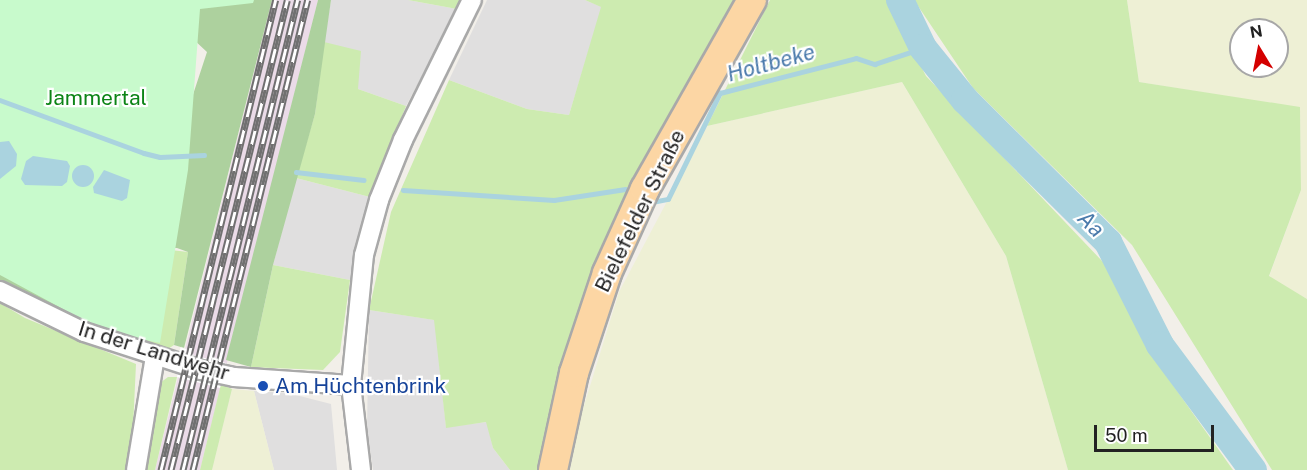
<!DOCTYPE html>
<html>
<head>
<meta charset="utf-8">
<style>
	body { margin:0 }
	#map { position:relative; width:1307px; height:470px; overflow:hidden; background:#f2efe9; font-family:"Public Sans",sans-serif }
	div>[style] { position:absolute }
	.residential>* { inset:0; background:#e0dfdf }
	.industrial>* { inset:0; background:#ebdbe8 }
	.farmland>* { inset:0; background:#eef0d5 }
	.grass>* { inset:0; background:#cdebb0 }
	.forest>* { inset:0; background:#add19e }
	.park>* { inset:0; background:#c8facc }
	.water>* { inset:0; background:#aad3df }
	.round { border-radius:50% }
	.pier>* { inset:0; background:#fff }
	.stream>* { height:4.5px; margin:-2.25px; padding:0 2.25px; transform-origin:2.25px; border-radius:2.25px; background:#aad3df }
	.river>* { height:28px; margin:-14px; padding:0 14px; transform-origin:14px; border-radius:14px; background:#aad3df }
	.roads { filter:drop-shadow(2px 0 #a9a9a9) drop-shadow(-2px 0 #a9a9a9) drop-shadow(0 2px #a9a9a9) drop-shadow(0 -2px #a9a9a9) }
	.street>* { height:18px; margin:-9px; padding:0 9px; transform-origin:9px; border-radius:9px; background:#fff }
	.primary>* { height:28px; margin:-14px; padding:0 14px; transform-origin:14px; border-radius:14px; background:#fcd6a4 }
	.rail>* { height:7px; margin-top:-3.5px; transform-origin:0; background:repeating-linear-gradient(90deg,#fff 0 14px,#707070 0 28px); box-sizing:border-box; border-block:2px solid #707070 }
	.dots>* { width:16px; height:16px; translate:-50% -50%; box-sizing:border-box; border:3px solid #fff; border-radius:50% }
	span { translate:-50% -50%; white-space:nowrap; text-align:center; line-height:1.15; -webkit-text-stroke:4.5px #fff; paint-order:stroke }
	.park-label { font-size:21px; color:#0c8416 }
	.street-label { font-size:21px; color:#222 }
	.transit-label { font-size:21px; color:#164399 }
	.left { translate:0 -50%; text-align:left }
	.water-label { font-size:22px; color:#4a7aab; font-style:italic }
	.north { position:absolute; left:1229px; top:18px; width:60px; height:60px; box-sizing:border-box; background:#fff; border:2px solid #a7a7a7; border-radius:50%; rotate:350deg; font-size:16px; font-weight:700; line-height:24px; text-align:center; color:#222 }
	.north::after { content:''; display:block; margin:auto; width:21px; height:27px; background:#d40000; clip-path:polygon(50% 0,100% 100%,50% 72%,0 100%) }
	.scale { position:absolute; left:1094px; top:425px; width:120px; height:27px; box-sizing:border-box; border:3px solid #222; border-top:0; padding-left:8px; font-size:18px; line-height:21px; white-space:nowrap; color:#222; -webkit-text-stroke:4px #fff; paint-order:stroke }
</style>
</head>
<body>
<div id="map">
	<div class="residential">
		<i style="clip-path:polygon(331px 0,408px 0,457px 9px,406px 106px,358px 89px,324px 42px)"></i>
		<i style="clip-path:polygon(487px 0,585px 0,602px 7px,569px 115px,527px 109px,449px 80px)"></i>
		<i style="clip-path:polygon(296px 178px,370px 197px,350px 280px,273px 265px)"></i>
		<i style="clip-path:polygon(369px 310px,435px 320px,446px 427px,487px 422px,493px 448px,510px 470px,373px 470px,367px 429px)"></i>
		<i style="clip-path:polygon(254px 391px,288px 393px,331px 404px,337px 470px,274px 470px)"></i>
	</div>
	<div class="industrial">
		<i style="clip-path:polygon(272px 0,318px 0,200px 470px,155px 470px)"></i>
	</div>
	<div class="farmland">
		<i style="clip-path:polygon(evenodd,1127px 0,1307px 0,1307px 299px,1269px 277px,1301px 190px,1300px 108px,1139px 82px,1127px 0,1241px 30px,1277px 30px,1277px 66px,1241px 66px,1241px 30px)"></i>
		<i style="clip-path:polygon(902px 82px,1006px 256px,1068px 470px,570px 470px,578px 425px,619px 292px,707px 126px)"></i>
		<i style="clip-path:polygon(232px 389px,254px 391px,274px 470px,212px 470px)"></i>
	</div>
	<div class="grass">
		<i style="clip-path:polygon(408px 0,462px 0,457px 9px)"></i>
		<i style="clip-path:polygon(585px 0,738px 0,590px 287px,551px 408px,541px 470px,510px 470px,493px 448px,486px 422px,446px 428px,434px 320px,369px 310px,391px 212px,449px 80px,527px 109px,569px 115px,601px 7px)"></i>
		<i style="clip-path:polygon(770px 0,891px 0,893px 12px,926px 76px,1103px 262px,1146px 347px,1233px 470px,1068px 470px,1006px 256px,902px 82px,707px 126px)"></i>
		<i style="clip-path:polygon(914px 0,1127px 0,1139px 82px,1300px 107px,1301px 190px,1269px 276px,1307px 299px,1307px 470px,1272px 470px,1132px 245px,973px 88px)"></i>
		<i style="clip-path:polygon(324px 42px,361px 51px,358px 89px,406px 106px,370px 197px,296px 178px,315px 114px)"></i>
		<i style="clip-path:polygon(136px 246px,188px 252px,174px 345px,162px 353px,101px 332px)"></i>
		<i style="clip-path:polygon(273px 265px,350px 280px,340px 352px,323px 370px,251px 367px)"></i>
		<i style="clip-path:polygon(0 303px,25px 318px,136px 364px,131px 470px,0 470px)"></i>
		<i style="clip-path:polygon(168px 377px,177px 377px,155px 470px,142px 470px,156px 386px)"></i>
		<i style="clip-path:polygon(221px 384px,232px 389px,212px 470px,200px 470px)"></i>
	</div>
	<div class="forest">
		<i style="clip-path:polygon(158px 0,272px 0,184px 348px,174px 345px,188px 252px,177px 248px,136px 247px,101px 332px,0 283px,0 179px,184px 122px,207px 52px,163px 11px)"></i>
		<i style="clip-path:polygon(318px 0,331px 0,315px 114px,273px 265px,251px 367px,226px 360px)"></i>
	</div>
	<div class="park">
		<i style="clip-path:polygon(0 0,254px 0,253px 3px,200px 9px,188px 170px,160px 343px,115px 334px,89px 323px,0 275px)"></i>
	</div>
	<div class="water">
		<i style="clip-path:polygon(9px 141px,17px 154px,16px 166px,0 179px,0 142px)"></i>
		<i style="clip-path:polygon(33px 156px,67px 161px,70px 166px,67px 182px,62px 186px,25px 185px,21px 179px,26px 161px)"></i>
		<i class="round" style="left:72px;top:165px;width:22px;height:22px"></i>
		<i style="clip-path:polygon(104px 170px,130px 180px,127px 198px,122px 201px,94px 193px,93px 187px)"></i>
	</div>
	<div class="pier">
		<i style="clip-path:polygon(183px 353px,226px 363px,220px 388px,177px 377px)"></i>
	</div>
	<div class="stream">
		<i style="left:0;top:100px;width:153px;rotate:20.2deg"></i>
		<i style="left:144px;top:153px;width:16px;rotate:14deg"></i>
		<i style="left:160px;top:157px;width:44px;rotate:-2.6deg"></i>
		<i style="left:296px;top:172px;width:68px;rotate:6.7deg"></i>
		<i style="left:403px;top:190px;width:151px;rotate:3.8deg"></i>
		<i style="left:554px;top:200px;width:72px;rotate:-8.8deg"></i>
		<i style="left:652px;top:202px;width:16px;rotate:-11deg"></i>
		<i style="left:668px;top:199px;width:118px;rotate:-63.9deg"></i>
		<i style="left:720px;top:93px;width:140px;rotate:-14.4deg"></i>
		<i style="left:856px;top:58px;width:20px;rotate:18deg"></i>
		<i style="left:875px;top:64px;width:51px;rotate:-18.4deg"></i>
	</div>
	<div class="river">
		<i style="left:900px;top:0;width:53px;rotate:64.4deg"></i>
		<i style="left:923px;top:48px;width:67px;rotate:51.1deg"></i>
		<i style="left:965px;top:100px;width:202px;rotate:44.8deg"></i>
		<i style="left:1108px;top:242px;width:115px;rotate:63.2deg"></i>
		<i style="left:1160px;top:345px;width:156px;rotate:53.4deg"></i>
	</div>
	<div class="roads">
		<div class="street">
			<i style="left:0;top:291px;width:93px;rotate:26deg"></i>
			<i style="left:84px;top:332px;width:123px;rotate:18deg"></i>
			<i style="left:201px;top:370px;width:34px;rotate:12deg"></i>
			<i style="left:234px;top:377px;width:117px;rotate:3.9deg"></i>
			<i style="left:136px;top:470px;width:116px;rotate:-80.5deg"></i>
			<i style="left:361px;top:470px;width:86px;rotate:-96.7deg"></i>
			<i style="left:351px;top:385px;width:131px;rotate:-84.3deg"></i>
			<i style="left:364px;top:255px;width:57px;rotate:-74.7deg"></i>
			<i style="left:379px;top:200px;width:65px;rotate:-68.2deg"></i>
			<i style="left:403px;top:140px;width:156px;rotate:-63.8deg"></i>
		</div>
		<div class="primary">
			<i style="left:553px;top:470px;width:99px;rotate:-77.8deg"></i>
			<i style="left:574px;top:373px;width:105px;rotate:-71.7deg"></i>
			<i style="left:607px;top:273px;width:92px;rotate:-65.7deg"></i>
			<i style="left:645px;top:189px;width:217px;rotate:-60.5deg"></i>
		</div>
	</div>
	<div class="rail">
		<i style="left:161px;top:470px;width:484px;rotate:-76.3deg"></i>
		<i style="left:171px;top:470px;width:484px;rotate:-76.1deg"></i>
		<i style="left:183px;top:470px;width:484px;rotate:-76.3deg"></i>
		<i style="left:193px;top:470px;width:484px;rotate:-76.3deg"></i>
	</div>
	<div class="dots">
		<i style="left:263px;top:386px;background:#1a4fb4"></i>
	</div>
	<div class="park-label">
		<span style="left:96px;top:98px">Jammertal</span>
	</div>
	<div class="street-label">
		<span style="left:640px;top:211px;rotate:-64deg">Bielefelder Straße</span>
		<span style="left:154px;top:351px;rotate:17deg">In der Landwehr</span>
	</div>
	<div class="transit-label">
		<span class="left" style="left:275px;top:386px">Am Hüchtenbrink</span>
	</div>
	<div class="water-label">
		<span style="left:771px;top:63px;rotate:-15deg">Holtbeke</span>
		<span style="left:1091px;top:224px;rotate:45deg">Aa</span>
	</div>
	<div class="north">N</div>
	<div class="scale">50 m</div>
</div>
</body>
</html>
